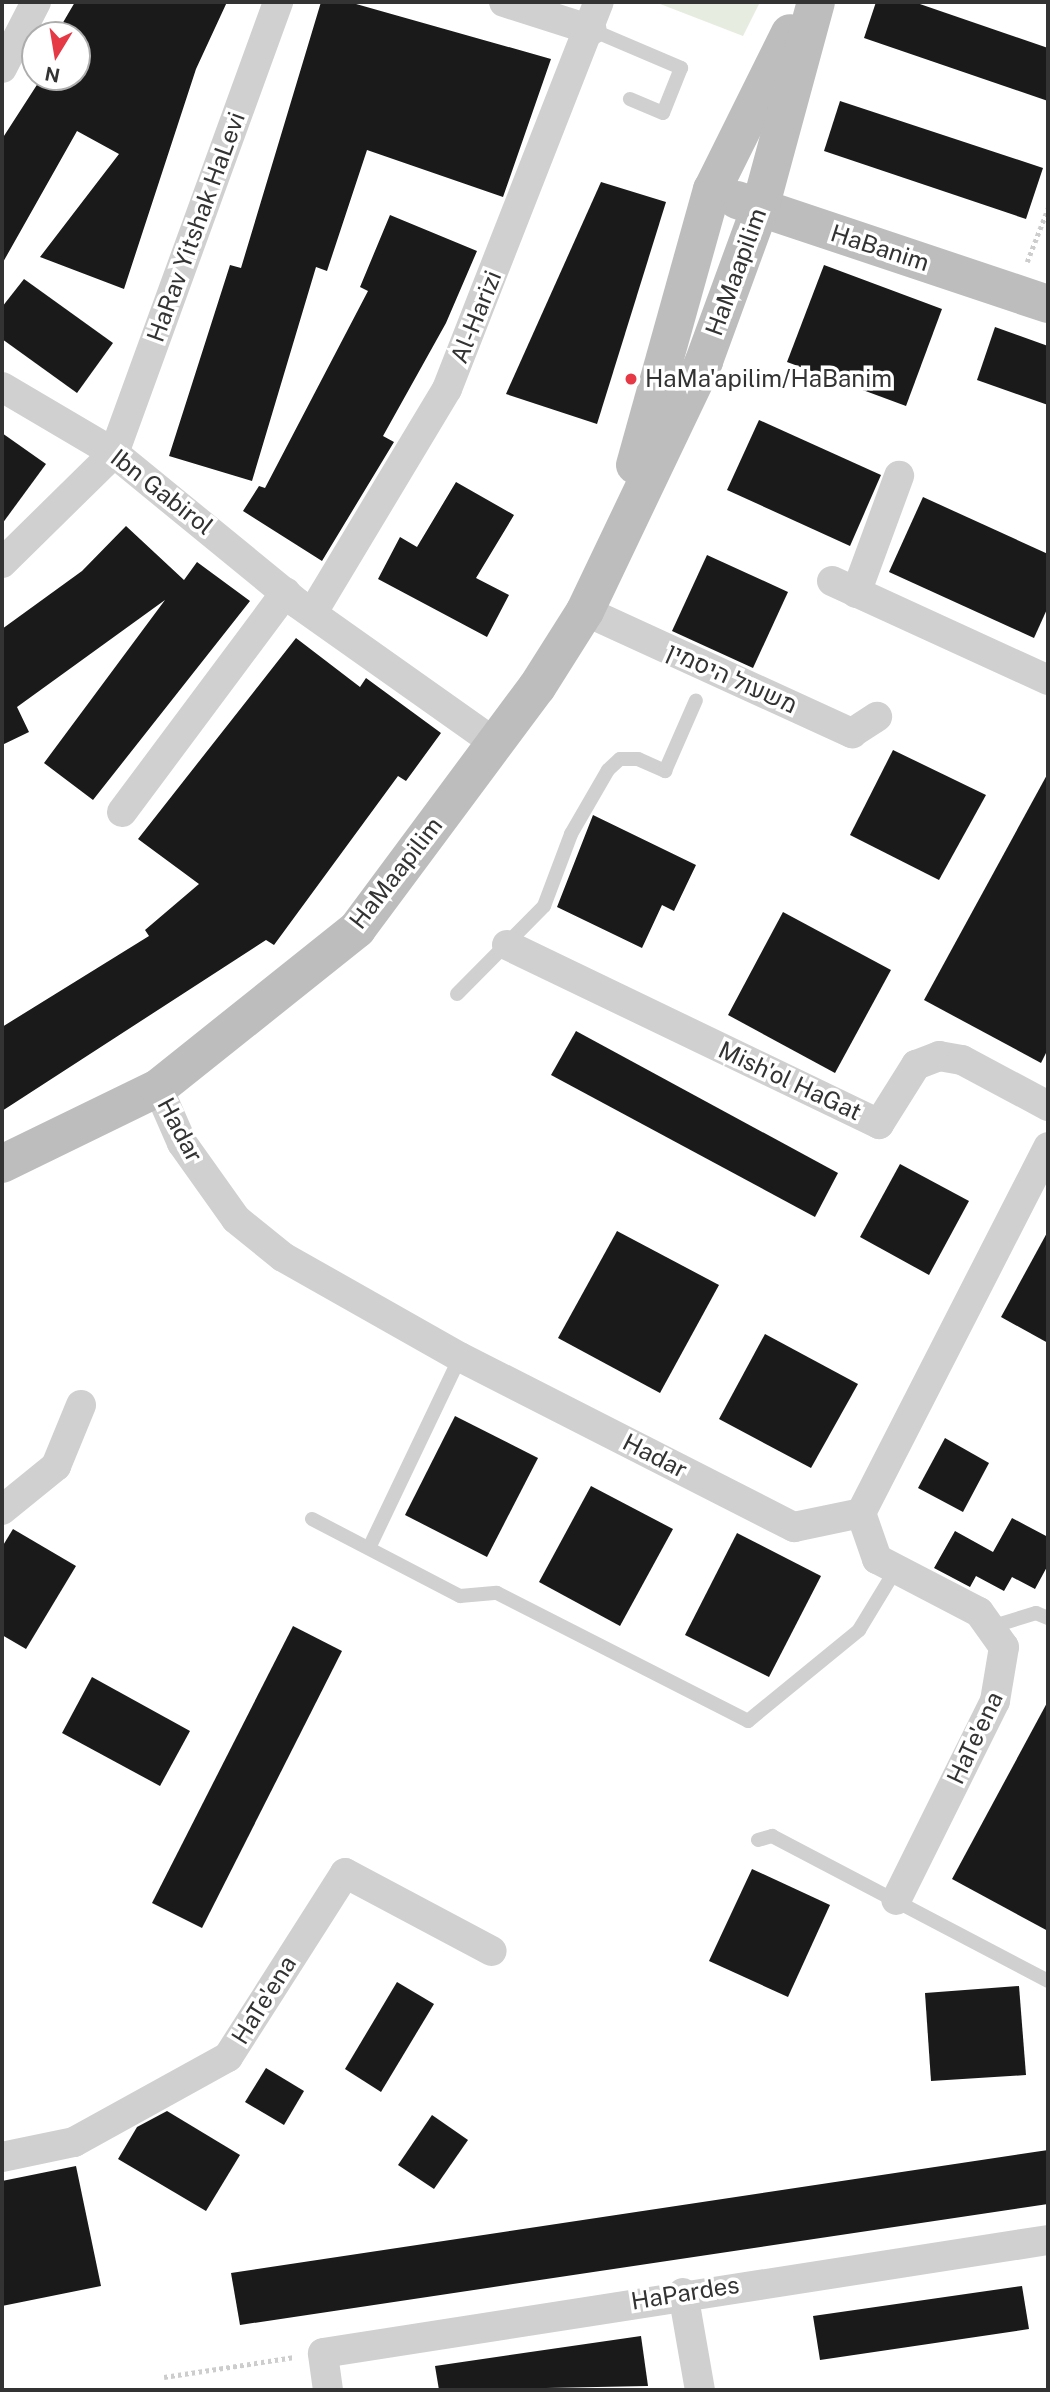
<!DOCTYPE html>
<html>
<head>
<meta charset="utf-8">
<style>
	body { margin:0 }
	#map { position:relative; width:1050px; height:2392px; overflow:hidden; background:#fff; font-family:"Public Sans",Heebo,sans-serif }
	div>[style] { position:absolute }
	.green>* { inset:0; background:#e6ecdf }
	.building>* { inset:0; background:#1a1a1a }
	.path>* { height:4.5px; margin-top:-2.25px; transform-origin:0; background:repeating-linear-gradient(90deg,#cdcdcd 0 3.5px,transparent 0 7px) }
	.lane>* { height:14px; margin:-7px; padding:0 7px; transform-origin:7px; border-radius:7px; background:#d0d0d0 }
	.street>* { height:30px; margin:-15px; padding:0 15px; transform-origin:15px; border-radius:15px; background:#d0d0d0 }
	.secondary>* { height:38px; margin:-19px; padding:0 19px; transform-origin:19px; border-radius:19px; background:#bdbdbd }
	.dots>* { width:19px; height:19px; translate:-50% -50%; box-sizing:border-box; border:4px solid #fff; border-radius:50% }
	span { translate:-50% -50%; white-space:nowrap; text-align:center; line-height:1.15; -webkit-text-stroke:7px #fff; paint-order:stroke }
	.street-label { font-size:24px; color:#333 }
	.poi-label { font-size:24px; color:#333 }
	.left { translate:0 -50%; text-align:left }
	.frame { position:absolute; inset:0; border:4px solid #333; pointer-events:none }
	.north { position:absolute; left:21px; top:21px; width:70px; height:70px; box-sizing:border-box; background:#fff; border:2px solid #adadad; border-radius:50%; rotate:191deg; font-size:19px; font-weight:700; line-height:28px; text-align:center; color:#333 }
	.north::after { content:''; display:block; margin:auto; width:24px; height:32px; background:#e63946; clip-path:polygon(50% 0,100% 100%,50% 72%,0 100%) }
</style>
</head>
<body>
<div id="map">
	<div class="green">
		<i style="clip-path:polygon(655px 2px,760px 2px,743px 36px)"></i>
	</div>
	<div class="building">
		<i style="clip-path:polygon(75px 2px,227px 2px,196px 69px,124px 289px,40px 257px,119px 154px,77px 131px,2px 264px,2px 139px,42px 77px,77px 77px,77px 35px,58px 31px)"></i>
		<i style="clip-path:polygon(321px 2px,349px 2px,551px 59px,503px 197px,367px 150px,327px 271px,316px 267px,252px 481px,169px 456px,230px 265px,241px 268px)"></i>
		<i style="clip-path:polygon(876px 2px,914px 2px,1048px 48px,1048px 101px,864px 38px)"></i>
		<i style="clip-path:polygon(840px 101px,1043px 168px,1026px 219px,824px 151px)"></i>
		<i style="clip-path:polygon(601px 182px,666px 202px,597px 424px,506px 394px)"></i>
		<i style="clip-path:polygon(390px 215px,477px 251px,446px 323px,383px 436px,394px 442px,322px 561px,243px 511px,259px 486px,265px 488px,368px 291px,360px 287px)"></i>
		<i style="clip-path:polygon(824px 265px,942px 309px,906px 406px,787px 362px)"></i>
		<i style="clip-path:polygon(24px 279px,113px 343px,77px 393px,2px 339px,2px 307px)"></i>
		<i style="clip-path:polygon(995px 327px,1048px 346px,1048px 405px,977px 380px)"></i>
		<i style="clip-path:polygon(759px 420px,881px 475px,850px 546px,727px 490px)"></i>
		<i style="clip-path:polygon(2px 433px,46px 464px,2px 524px)"></i>
		<i style="clip-path:polygon(456px 482px,514px 515px,476px 578px,509px 595px,487px 637px,378px 579px,400px 537px,417px 547px)"></i>
		<i style="clip-path:polygon(923px 497px,1048px 554px,1048px 607px,1034px 638px,889px 572px)"></i>
		<i style="clip-path:polygon(126px 526px,184px 580px,197px 562px,250px 601px,93px 800px,44px 763px,165px 600px,17px 707px,29px 732px,2px 745px,2px 629px,82px 571px)"></i>
		<i style="clip-path:polygon(707px 555px,788px 592px,753px 668px,672px 631px)"></i>
		<i style="clip-path:polygon(296px 638px,360px 687px,366px 678px,441px 733px,406px 781px,398px 776px,274px 945px,266px 940px,2px 1111px,2px 1027px,149px 936px,145px 930px,199px 884px,138px 839px)"></i>
		<i style="clip-path:polygon(893px 750px,986px 795px,939px 880px,850px 835px)"></i>
		<i style="clip-path:polygon(1048px 773px,1048px 1049px,1041px 1063px,924px 1000px)"></i>
		<i style="clip-path:polygon(593px 815px,696px 865px,674px 911px,662px 905px,642px 948px,557px 907px)"></i>
		<i style="clip-path:polygon(783px 912px,891px 970px,835px 1073px,728px 1015px)"></i>
		<i style="clip-path:polygon(576px 1031px,838px 1173px,815px 1217px,551px 1075px)"></i>
		<i style="clip-path:polygon(900px 1164px,969px 1201px,929px 1275px,860px 1237px)"></i>
		<i style="clip-path:polygon(617px 1231px,719px 1285px,660px 1393px,558px 1338px)"></i>
		<i style="clip-path:polygon(1048px 1231px,1048px 1343px,1001px 1317px)"></i>
		<i style="clip-path:polygon(765px 1334px,858px 1384px,811px 1468px,719px 1419px)"></i>
		<i style="clip-path:polygon(455px 1416px,538px 1458px,487px 1557px,405px 1515px)"></i>
		<i style="clip-path:polygon(945px 1438px,989px 1463px,963px 1512px,918px 1488px)"></i>
		<i style="clip-path:polygon(591px 1486px,673px 1529px,620px 1626px,539px 1582px)"></i>
		<i style="clip-path:polygon(1012px 1518px,1048px 1537px,1048px 1565px,1035px 1589px,1012px 1577px,1004px 1591px,976px 1576px,970px 1587px,934px 1568px,955px 1531px,993px 1552px)"></i>
		<i style="clip-path:polygon(13px 1529px,76px 1566px,26px 1649px,2px 1635px,2px 1547px)"></i>
		<i style="clip-path:polygon(737px 1533px,821px 1576px,769px 1677px,685px 1635px)"></i>
		<i style="clip-path:polygon(293px 1626px,342px 1651px,202px 1928px,152px 1903px)"></i>
		<i style="clip-path:polygon(92px 1677px,190px 1731px,160px 1786px,62px 1733px)"></i>
		<i style="clip-path:polygon(1048px 1701px,1048px 1931px,952px 1879px)"></i>
		<i style="clip-path:polygon(752px 1869px,830px 1905px,788px 1997px,709px 1961px)"></i>
		<i style="clip-path:polygon(397px 1982px,434px 2004px,381px 2092px,345px 2069px)"></i>
		<i style="clip-path:polygon(1019px 1986px,1026px 2075px,931px 2081px,925px 1993px)"></i>
		<i style="clip-path:polygon(266px 2068px,304px 2091px,284px 2125px,245px 2102px)"></i>
		<i style="clip-path:polygon(167px 2111px,240px 2155px,206px 2211px,118px 2159px,137px 2127px)"></i>
		<i style="clip-path:polygon(432px 2115px,468px 2140px,434px 2189px,398px 2165px)"></i>
		<i style="clip-path:polygon(1048px 2150px,1048px 2204px,240px 2325px,231px 2273px)"></i>
		<i style="clip-path:polygon(76px 2166px,101px 2286px,2px 2306px,2px 2181px)"></i>
		<i style="clip-path:polygon(1022px 2286px,1029px 2329px,820px 2360px,813px 2316px)"></i>
		<i style="clip-path:polygon(641px 2336px,648px 2386px,439px 2390px,435px 2366px)"></i>
	</div>
	<div class="path">
		<i style="left:1027px;top:262px;width:58px;rotate:-68.7deg"></i>
		<i style="left:164px;top:2377px;width:132px;rotate:-8.7deg"></i>
	</div>
	<div class="lane">
		<i style="left:592px;top:30px;width:97px;rotate:23.1deg"></i>
		<i style="left:681px;top:68px;width:48px;rotate:111.8deg"></i>
		<i style="left:663px;top:113px;width:36px;rotate:-157deg"></i>
		<i style="left:457px;top:994px;width:124px;rotate:-45.3deg"></i>
		<i style="left:544px;top:906px;width:77px;rotate:-69.4deg"></i>
		<i style="left:571px;top:834px;width:74px;rotate:-60deg"></i>
		<i style="left:608px;top:770px;width:16px;rotate:-43deg"></i>
		<i style="left:620px;top:759px;width:18px"></i>
		<i style="left:638px;top:759px;width:30px;rotate:24deg"></i>
		<i style="left:665px;top:771px;width:77px;rotate:-66.4deg"></i>
		<i style="left:312px;top:1519px;width:167px;rotate:27.5deg"></i>
		<i style="left:460px;top:1596px;width:37px;rotate:-5deg"></i>
		<i style="left:497px;top:1593px;width:282px;rotate:27deg"></i>
		<i style="left:748px;top:1721px;width:144px;rotate:-39.3deg"></i>
		<i style="left:859px;top:1630px;width:71px;rotate:-58.8deg"></i>
		<i style="left:369px;top:1548px;width:212px;rotate:-64.5deg"></i>
		<i style="left:994px;top:1626px;width:44px;rotate:-17.2deg"></i>
		<i style="left:1036px;top:1613px;width:13px;rotate:23deg"></i>
		<i style="left:758px;top:1840px;width:15px;rotate:-16deg"></i>
		<i style="left:772px;top:1836px;width:312px;rotate:27.7deg"></i>
	</div>
	<div class="street">
		<i style="left:504px;top:2px;width:92px;rotate:17.7deg"></i>
		<i style="left:2px;top:68px;width:74px;rotate:-62.7deg"></i>
		<i style="left:2px;top:387px;width:130px;rotate:30.5deg"></i>
		<i style="left:114px;top:453px;width:237px;rotate:39.3deg"></i>
		<i style="left:297px;top:603px;width:242px;rotate:35.3deg"></i>
		<i style="left:2px;top:563px;width:157px;rotate:-44.5deg"></i>
		<i style="left:114px;top:453px;width:480px;rotate:-70deg"></i>
		<i style="left:832px;top:581px;width:238px;rotate:24.6deg"></i>
		<i style="left:856px;top:593px;width:125px;rotate:-69.8deg"></i>
		<i style="left:585px;top:611px;width:294px;rotate:24.6deg"></i>
		<i style="left:852px;top:733px;width:30px;rotate:-33deg"></i>
		<i style="left:313px;top:612px;width:260px;rotate:-59deg"></i>
		<i style="left:447px;top:389px;width:416px;rotate:-68.6deg"></i>
		<i style="left:122px;top:812px;width:274px;rotate:-53.3deg"></i>
		<i style="left:507px;top:945px;width:413px;rotate:25.7deg"></i>
		<i style="left:879px;top:1124px;width:70px;rotate:-57.9deg"></i>
		<i style="left:916px;top:1065px;width:25px;rotate:-21deg"></i>
		<i style="left:939px;top:1056px;width:23px;rotate:10deg"></i>
		<i style="left:962px;top:1060px;width:98px;rotate:28.1deg"></i>
		<i style="left:158px;top:1088px;width:60px;rotate:66.4deg"></i>
		<i style="left:182px;top:1143px;width:93px;rotate:54.6deg"></i>
		<i style="left:236px;top:1219px;width:60px;rotate:39deg"></i>
		<i style="left:283px;top:1257px;width:203px;rotate:29.5deg"></i>
		<i style="left:460px;top:1357px;width:375px;rotate:27deg"></i>
		<i style="left:794px;top:1527px;width:68px;rotate:-11.8deg"></i>
		<i style="left:2px;top:1510px;width:70px;rotate:-39.2deg"></i>
		<i style="left:56px;top:1466px;width:66px;rotate:-67.7deg"></i>
		<i style="left:861px;top:1513px;width:49px;rotate:70.8deg"></i>
		<i style="left:877px;top:1559px;width:115px;rotate:27.5deg"></i>
		<i style="left:979px;top:1612px;width:43px;rotate:54.5deg"></i>
		<i style="left:1004px;top:1647px;width:55px;rotate:99.5deg"></i>
		<i style="left:995px;top:1701px;width:222px;rotate:116.4deg"></i>
		<i style="left:861px;top:1513px;width:411px;rotate:-62.9deg"></i>
		<i style="left:2px;top:2157px;width:74px;rotate:-11.8deg"></i>
		<i style="left:74px;top:2142px;width:176px;rotate:-28.9deg"></i>
		<i style="left:228px;top:2057px;width:218px;rotate:-57.5deg"></i>
		<i style="left:345px;top:1873px;width:166px;rotate:28deg"></i>
		<i style="left:683px;top:2293px;width:98px;rotate:80.1deg"></i>
		<i style="left:328px;top:2390px;width:37px;rotate:-98deg"></i>
		<i style="left:323px;top:2353px;width:734px;rotate:-8.86deg"></i>
	</div>
	<div class="secondary">
		<i style="left:737px;top:200px;width:328px;rotate:18.5deg"></i>
		<i style="left:635px;top:465px;width:286px;rotate:-74.4deg"></i>
		<i style="left:712px;top:190px;width:175px;rotate:-63.6deg"></i>
		<i style="left:2px;top:1164px;width:174px;rotate:-26deg"></i>
		<i style="left:158px;top:1088px;width:255px;rotate:-38.6deg"></i>
		<i style="left:357px;top:929px;width:302px;rotate:-53.4deg"></i>
		<i style="left:537px;top:687px;width:90px;rotate:-57.7deg"></i>
		<i style="left:585px;top:611px;width:277px;rotate:-64.5deg"></i>
		<i style="left:704px;top:361px;width:163px;rotate:-69.9deg"></i>
		<i style="left:760px;top:208px;width:213px;rotate:-74.8deg"></i>
	</div>
	<div class="dots">
		<i style="left:631px;top:379px;background:#e63946"></i>
	</div>
	<div class="street-label">
		<span style="left:196px;top:227px;rotate:-70deg">HaRav Yitshak HaLevi</span>
		<span style="left:880px;top:248px;rotate:18deg">HaBanim</span>
		<span style="left:736px;top:272px;rotate:-70deg">HaMaapilim</span>
		<span style="left:476px;top:317px;rotate:-68deg">Al-Harizi</span>
		<span style="left:162px;top:492px;rotate:38deg">Ibn Gabirol</span>
		<span style="left:732px;top:678px;rotate:24deg">משעול היסמין</span>
		<span style="left:396px;top:873px;rotate:-52deg">HaMaapilim</span>
		<span style="left:790px;top:1081px;rotate:25deg">Mish'ol HaGat</span>
		<span style="left:180px;top:1130px;rotate:62deg">Hadar</span>
		<span style="left:655px;top:1456px;rotate:27deg">Hadar</span>
		<span style="left:975px;top:1738px;rotate:-65deg">HaTe'ena</span>
		<span style="left:264px;top:2000px;rotate:-58deg">HaTe'ena</span>
		<span style="left:685px;top:2293px;rotate:-9deg">HaPardes</span>
	</div>
	<div class="poi-label">
		<span class="left" style="left:645px;top:379px">HaMa'apilim/HaBanim</span>
	</div>
	<div class="frame"></div>
	<div class="north">N</div>
</div>
</body>
</html>
